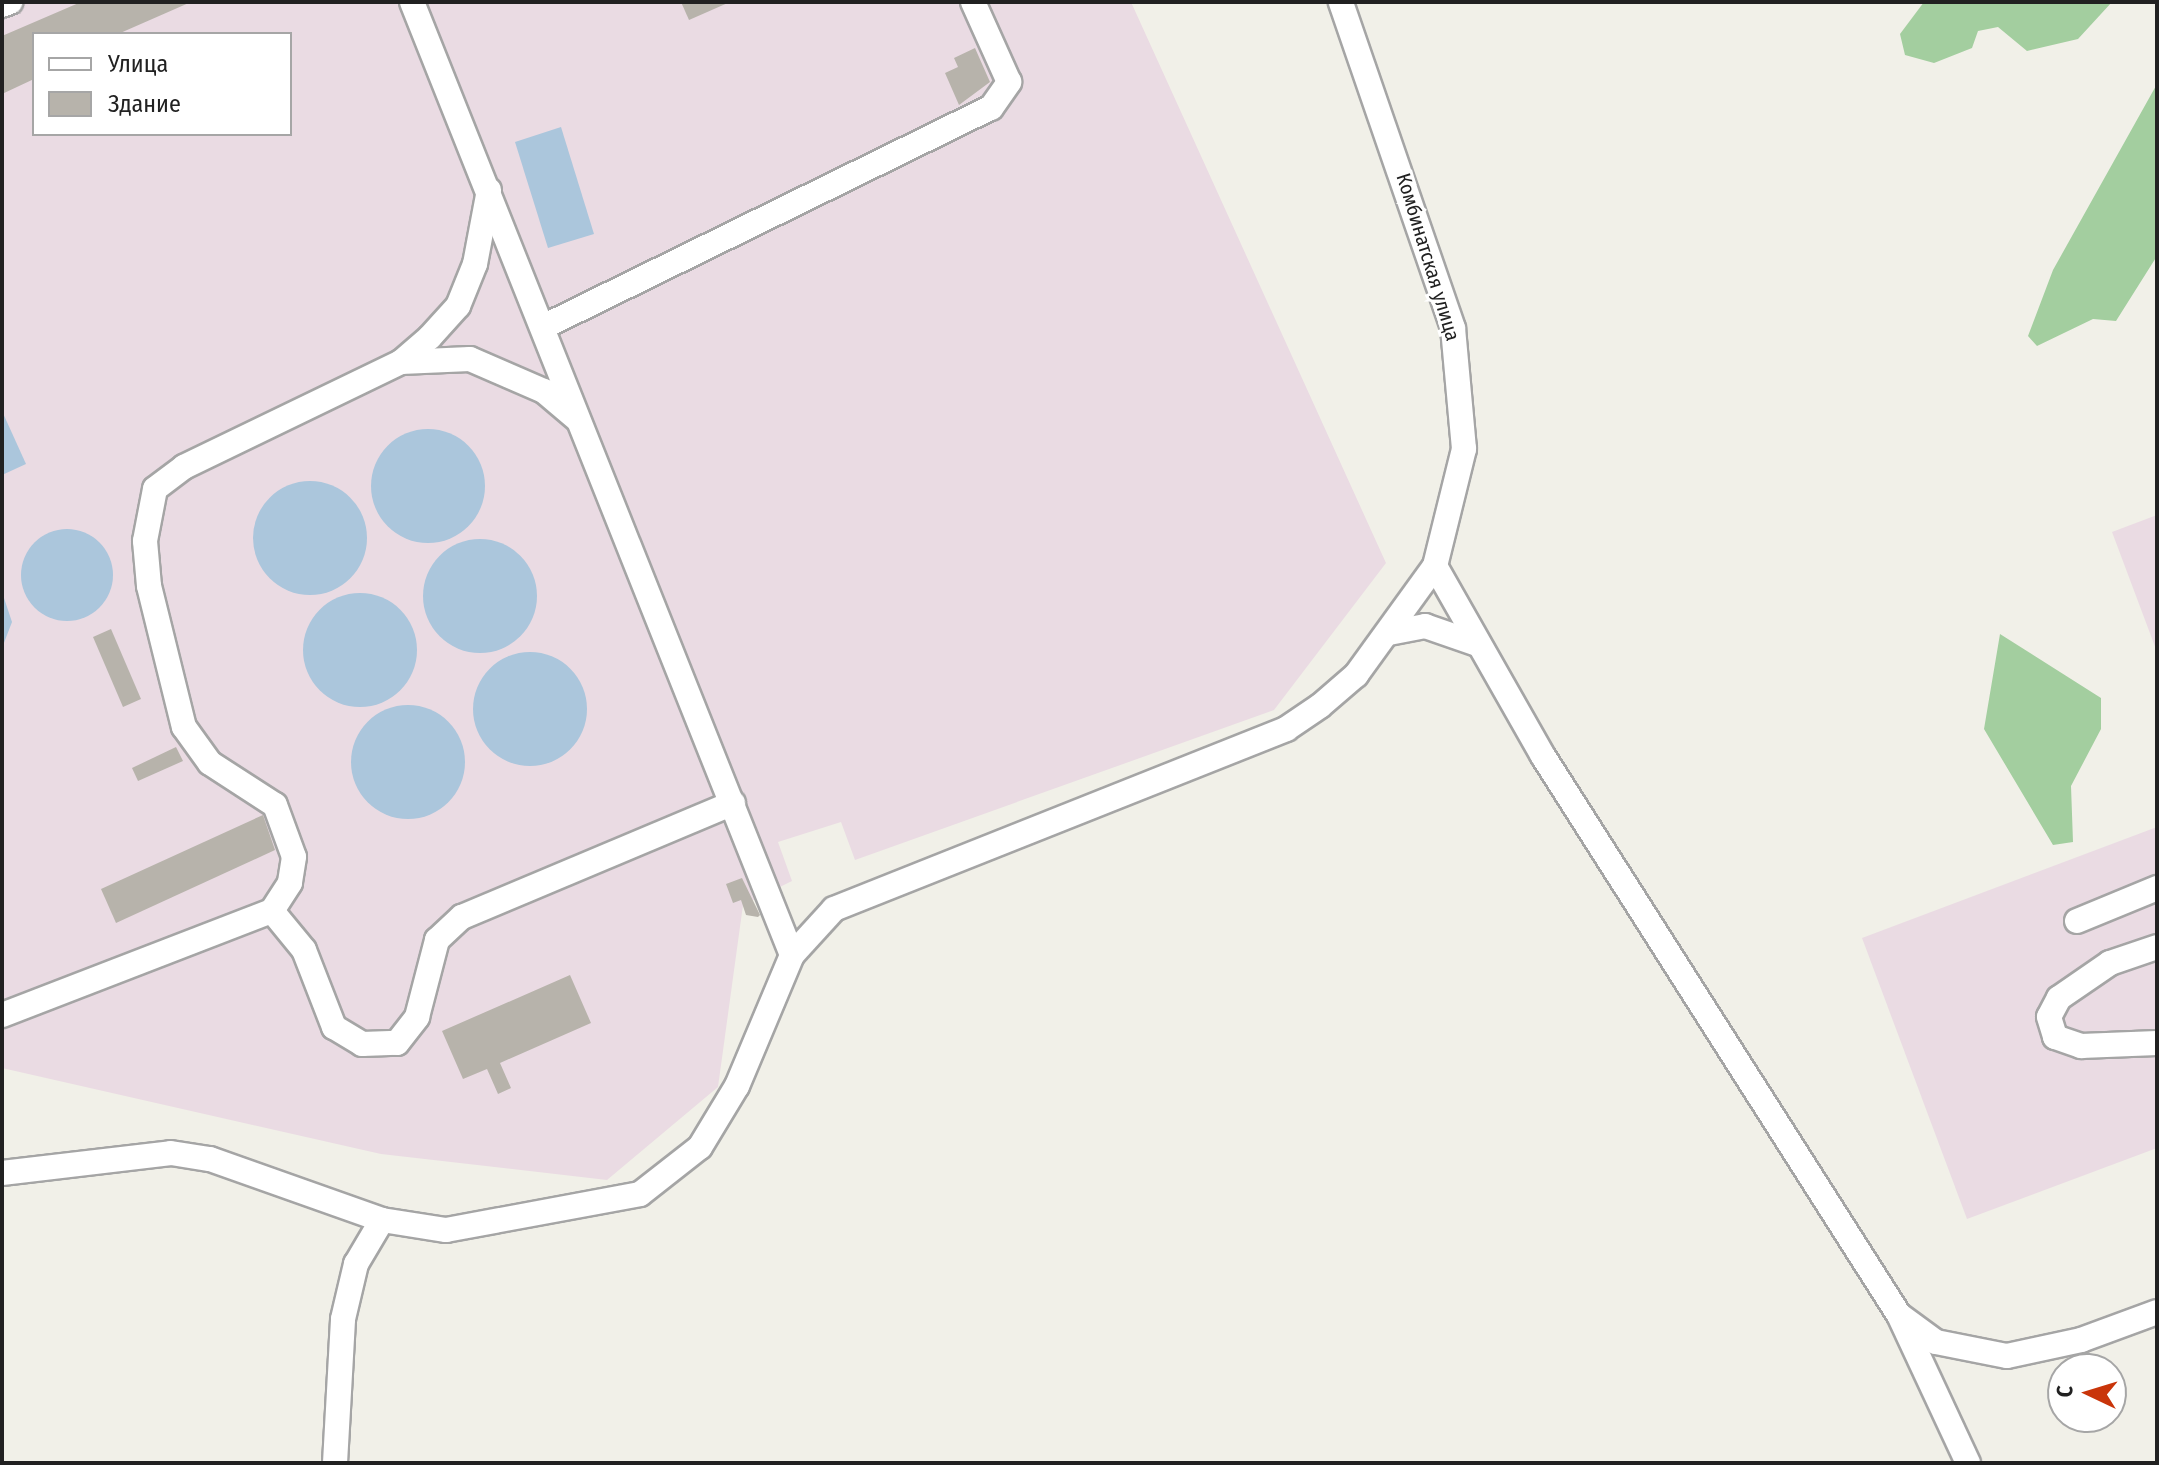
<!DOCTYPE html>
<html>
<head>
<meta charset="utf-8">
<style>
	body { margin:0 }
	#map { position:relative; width:2159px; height:1465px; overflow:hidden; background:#f1f0e8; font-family:"Fira Sans Condensed",sans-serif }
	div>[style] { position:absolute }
	.industrial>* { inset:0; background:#eadbe3 }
	.forest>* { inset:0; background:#a3ce9f }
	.water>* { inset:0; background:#abc6dc }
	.round { border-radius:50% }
	.building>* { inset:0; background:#b7b3ab }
	.roads { filter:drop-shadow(2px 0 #a5a5a5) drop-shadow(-2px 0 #a5a5a5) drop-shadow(0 2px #a5a5a5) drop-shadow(0 -2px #a5a5a5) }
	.minor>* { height:24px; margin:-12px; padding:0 12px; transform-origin:12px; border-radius:12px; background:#fff }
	span { translate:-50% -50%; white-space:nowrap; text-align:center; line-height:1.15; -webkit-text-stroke:6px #fff; paint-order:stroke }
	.street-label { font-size:20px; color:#212121 }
	.frame { position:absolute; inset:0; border:4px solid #212121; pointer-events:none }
	.legend { position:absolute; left:32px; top:32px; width:260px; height:104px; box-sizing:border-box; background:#fff; border:2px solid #a6a6a6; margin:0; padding:10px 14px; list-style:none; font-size:24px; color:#212121 }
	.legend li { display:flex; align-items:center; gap:16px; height:40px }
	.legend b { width:40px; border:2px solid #a6a6a6 }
	.north { position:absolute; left:2047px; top:1353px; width:80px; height:80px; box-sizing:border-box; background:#fff; border:2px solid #a6a6a6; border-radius:50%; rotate:274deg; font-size:22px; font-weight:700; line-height:32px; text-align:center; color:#212121 }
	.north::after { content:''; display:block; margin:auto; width:28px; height:36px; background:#c9350a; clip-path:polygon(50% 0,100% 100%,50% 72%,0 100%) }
</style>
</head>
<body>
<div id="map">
	<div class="industrial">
		<i style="clip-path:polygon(evenodd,2px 2px,1131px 2px,1386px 563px,1274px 710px,855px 860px,841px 822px,778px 842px,792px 881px,743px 905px,718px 1087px,607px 1180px,381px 1154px,2px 1068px,2px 2px,34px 34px,290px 34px,290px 134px,34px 134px,34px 34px)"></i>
		<i style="clip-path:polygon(2157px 515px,2157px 652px,2112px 532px)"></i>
		<i style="clip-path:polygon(2157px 827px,2157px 1148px,1967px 1219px,1862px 938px)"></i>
	</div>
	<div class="forest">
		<i style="clip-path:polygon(1924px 2px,2112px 2px,2078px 39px,2027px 51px,1998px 27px,1978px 31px,1972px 48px,1934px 63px,1905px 55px,1900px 34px)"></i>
		<i style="clip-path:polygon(2157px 84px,2157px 256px,2116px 321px,2093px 319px,2037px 346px,2028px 336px,2053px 270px)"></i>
		<i style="clip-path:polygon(2000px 634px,2101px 698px,2101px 729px,2071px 786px,2073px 842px,2053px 845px,1984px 729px)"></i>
	</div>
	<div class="water">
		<i style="clip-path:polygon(561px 127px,594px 234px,548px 248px,515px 142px)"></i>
		<i style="clip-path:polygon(2px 411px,26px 464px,2px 475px)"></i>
		<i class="round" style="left:371px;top:429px;width:114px;height:114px"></i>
		<i class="round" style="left:253px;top:481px;width:114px;height:114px"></i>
		<i class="round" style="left:21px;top:529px;width:92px;height:92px"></i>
		<i class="round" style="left:423px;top:539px;width:114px;height:114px"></i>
		<i style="clip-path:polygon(2px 592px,12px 622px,2px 648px)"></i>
		<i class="round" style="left:303px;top:593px;width:114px;height:114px"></i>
		<i class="round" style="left:473px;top:652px;width:114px;height:114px"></i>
		<i class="round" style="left:351px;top:705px;width:114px;height:114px"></i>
	</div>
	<div class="building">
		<i style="clip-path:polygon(81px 2px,191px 2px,118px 34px,34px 34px,34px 79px,2px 94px,2px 36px)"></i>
		<i style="clip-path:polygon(681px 2px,730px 2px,689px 20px)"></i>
		<i style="clip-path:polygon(975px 48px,990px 82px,959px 105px,945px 73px,958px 67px,954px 58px)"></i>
		<i style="clip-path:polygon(111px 629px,141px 699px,123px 707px,93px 637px)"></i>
		<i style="clip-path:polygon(176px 747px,183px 761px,138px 781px,132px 768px)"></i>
		<i style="clip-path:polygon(263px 815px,275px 850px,116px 923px,101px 889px)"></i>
		<i style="clip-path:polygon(742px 878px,760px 915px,758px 917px,746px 915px,741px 900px,733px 903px,726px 884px)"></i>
		<i style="clip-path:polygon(570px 975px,591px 1023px,500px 1063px,511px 1088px,498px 1094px,487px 1069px,463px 1079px,442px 1031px)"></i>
	</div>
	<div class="roads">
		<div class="minor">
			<i style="left:412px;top:2px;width:1026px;rotate:68.26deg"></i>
			<i style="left:2px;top:5px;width:9px;rotate:-21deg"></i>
			<i style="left:489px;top:190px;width:75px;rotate:100.7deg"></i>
			<i style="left:475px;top:264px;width:45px;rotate:112deg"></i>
			<i style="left:458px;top:306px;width:42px;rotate:132.1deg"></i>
			<i style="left:430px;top:337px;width:38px;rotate:139deg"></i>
			<i style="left:401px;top:362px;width:241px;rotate:154.2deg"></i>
			<i style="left:184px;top:467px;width:36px;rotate:143deg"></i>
			<i style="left:155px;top:489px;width:53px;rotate:100.9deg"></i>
			<i style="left:145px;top:541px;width:45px;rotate:84.9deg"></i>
			<i style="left:149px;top:586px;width:145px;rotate:76.1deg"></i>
			<i style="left:184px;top:727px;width:44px;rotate:54.2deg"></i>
			<i style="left:210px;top:763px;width:77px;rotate:32.9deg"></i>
			<i style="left:275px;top:805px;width:55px;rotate:69.9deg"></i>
			<i style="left:294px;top:857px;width:26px;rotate:99deg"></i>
			<i style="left:290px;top:883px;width:33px;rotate:123deg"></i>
			<i style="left:272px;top:911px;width:50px;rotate:50.6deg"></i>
			<i style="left:304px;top:950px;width:83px;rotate:68.7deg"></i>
			<i style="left:334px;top:1027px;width:33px;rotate:31deg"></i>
			<i style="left:362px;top:1044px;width:35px;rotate:-2deg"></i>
			<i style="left:397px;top:1043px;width:33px;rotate:-52deg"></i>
			<i style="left:417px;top:1017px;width:80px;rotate:-75.4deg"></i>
			<i style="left:437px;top:940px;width:34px;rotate:-43deg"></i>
			<i style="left:462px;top:917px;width:294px;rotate:-22.8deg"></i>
			<i style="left:543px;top:327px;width:499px;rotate:-26.1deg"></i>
			<i style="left:991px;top:108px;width:32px;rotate:-55deg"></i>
			<i style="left:1009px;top:82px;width:88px;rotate:-114.2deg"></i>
			<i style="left:401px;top:362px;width:69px;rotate:-2.5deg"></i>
			<i style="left:470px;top:359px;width:81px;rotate:23.4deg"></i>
			<i style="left:544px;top:391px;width:43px;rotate:40.3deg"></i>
			<i style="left:1435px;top:566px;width:219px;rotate:60.4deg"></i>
			<i style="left:1543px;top:756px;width:663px;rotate:57.51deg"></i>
			<i style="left:1899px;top:1315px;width:46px;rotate:36.1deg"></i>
			<i style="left:1936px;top:1342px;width:72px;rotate:11.2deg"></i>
			<i style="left:2007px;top:1356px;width:76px;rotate:-12.2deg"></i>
			<i style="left:2081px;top:1340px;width:81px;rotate:-20.2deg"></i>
			<i style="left:1389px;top:633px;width:37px;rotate:-11deg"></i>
			<i style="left:1425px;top:626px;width:55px;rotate:19.1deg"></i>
			<i style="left:2077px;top:921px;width:87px;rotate:-22.4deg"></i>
			<i style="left:2157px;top:947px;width:50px;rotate:161.2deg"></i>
			<i style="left:2110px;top:963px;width:62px;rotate:145.5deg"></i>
			<i style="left:2059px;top:998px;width:21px;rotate:118deg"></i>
			<i style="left:2049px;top:1017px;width:21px;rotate:73deg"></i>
			<i style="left:2055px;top:1037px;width:28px;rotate:19deg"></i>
			<i style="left:2081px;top:1046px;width:76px;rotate:-2.3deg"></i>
			<i style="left:2px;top:1015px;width:289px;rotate:-21.1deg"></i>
			<i style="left:2px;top:1173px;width:170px;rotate:-6.7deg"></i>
			<i style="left:171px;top:1153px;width:39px;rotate:9deg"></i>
			<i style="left:210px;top:1159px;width:182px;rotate:19.5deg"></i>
			<i style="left:382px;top:1220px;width:65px;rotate:8.9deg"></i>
			<i style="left:446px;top:1230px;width:197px;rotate:-10.5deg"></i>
			<i style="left:640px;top:1194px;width:76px;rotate:-38.1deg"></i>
			<i style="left:700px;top:1147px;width:71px;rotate:-58.8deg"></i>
			<i style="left:737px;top:1086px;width:142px;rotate:-67.2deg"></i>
			<i style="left:792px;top:955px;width:62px;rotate:-47.6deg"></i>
			<i style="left:834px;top:909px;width:487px;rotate:-21.7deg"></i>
			<i style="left:1286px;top:729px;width:41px;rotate:-34.1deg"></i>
			<i style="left:1320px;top:706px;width:48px;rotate:-40.7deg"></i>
			<i style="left:1356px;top:675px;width:135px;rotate:-54.1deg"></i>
			<i style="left:1435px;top:566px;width:121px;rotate:-76.1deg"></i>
			<i style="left:1464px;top:449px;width:121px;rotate:-95.2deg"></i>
			<i style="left:1453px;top:328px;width:345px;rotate:-109deg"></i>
			<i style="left:1900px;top:1317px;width:161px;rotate:65deg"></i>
			<i style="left:335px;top:1463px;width:144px;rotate:-86.8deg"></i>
			<i style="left:343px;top:1319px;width:57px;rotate:-76.7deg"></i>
			<i style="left:356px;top:1264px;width:51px;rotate:-59.4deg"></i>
		</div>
	</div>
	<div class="street-label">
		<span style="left:1428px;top:257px;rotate:73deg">Комбинатская улица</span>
	</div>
	<div class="frame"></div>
	<ul class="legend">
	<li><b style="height:10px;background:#fff"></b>Улица</li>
	<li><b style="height:22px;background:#b7b3ab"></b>Здание</li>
	</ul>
	<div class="north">С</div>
</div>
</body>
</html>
